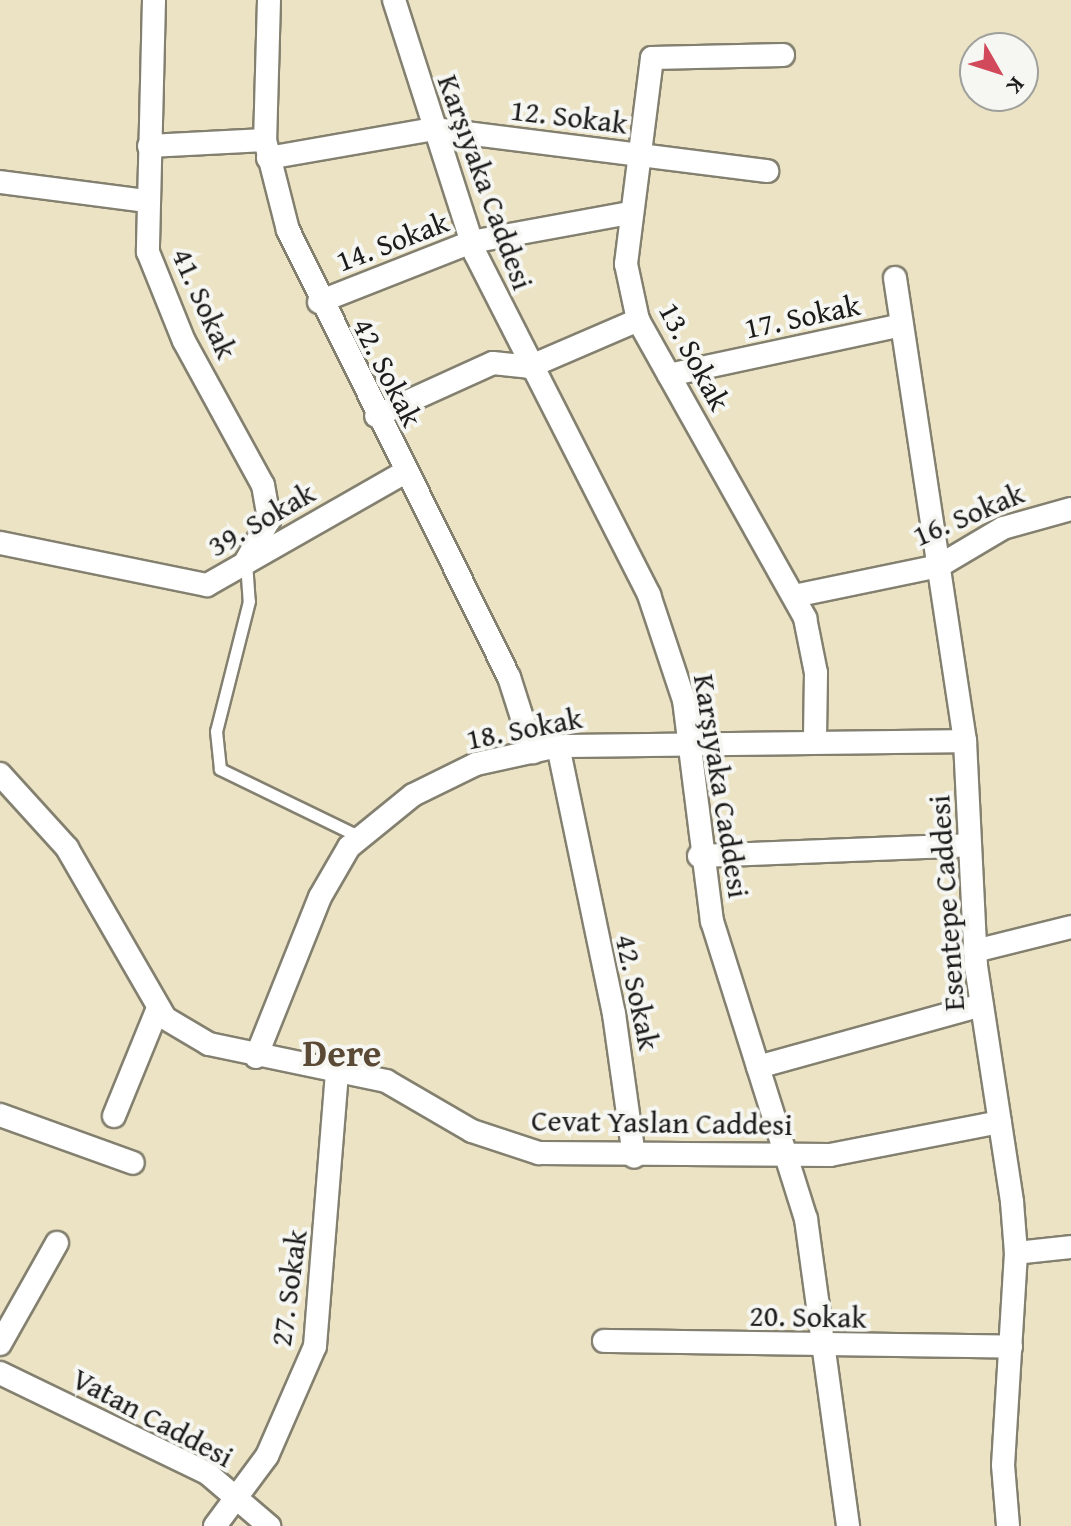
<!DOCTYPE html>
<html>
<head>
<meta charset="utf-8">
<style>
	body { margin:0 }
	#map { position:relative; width:1071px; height:1526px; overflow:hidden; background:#ebe3c4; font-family:"Gentium Book Plus",serif }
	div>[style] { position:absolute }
	.roads { filter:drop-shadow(2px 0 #848070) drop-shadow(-2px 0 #848070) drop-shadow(0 2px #848070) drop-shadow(0 -2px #848070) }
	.service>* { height:11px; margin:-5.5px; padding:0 5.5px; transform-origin:5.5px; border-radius:5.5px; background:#fff }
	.minor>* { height:22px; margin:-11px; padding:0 11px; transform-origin:11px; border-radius:11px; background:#fff }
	span { translate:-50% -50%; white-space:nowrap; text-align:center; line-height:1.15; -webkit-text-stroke:8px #f6f6f2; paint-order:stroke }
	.street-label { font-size:30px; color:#1c1c1c }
	.district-label { font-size:38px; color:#5a4a35; font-weight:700 }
	.north { position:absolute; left:959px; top:32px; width:80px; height:80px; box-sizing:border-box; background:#f6f6f2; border:2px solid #9f9f9c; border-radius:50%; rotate:129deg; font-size:22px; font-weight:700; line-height:32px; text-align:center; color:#1c1c1c }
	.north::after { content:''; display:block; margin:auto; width:28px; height:36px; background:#d1495b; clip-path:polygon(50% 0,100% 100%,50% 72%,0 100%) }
</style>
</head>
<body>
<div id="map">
	<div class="roads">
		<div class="service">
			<i style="left:246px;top:562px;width:39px;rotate:86deg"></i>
			<i style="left:249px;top:601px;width:134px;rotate:104.2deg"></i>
			<i style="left:216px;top:731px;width:38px;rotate:84deg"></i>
			<i style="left:220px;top:769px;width:156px;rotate:25.9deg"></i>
		</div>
		<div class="minor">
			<i style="left:154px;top:0;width:252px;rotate:91.4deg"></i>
			<i style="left:148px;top:252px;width:96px;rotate:68deg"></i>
			<i style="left:184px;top:341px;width:164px;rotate:61.3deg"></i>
			<i style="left:263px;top:485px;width:36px;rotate:80deg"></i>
			<i style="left:269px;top:520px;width:47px;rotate:119.3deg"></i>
			<i style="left:269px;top:0;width:140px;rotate:91.6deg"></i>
			<i style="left:265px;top:140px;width:93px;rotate:75.7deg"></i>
			<i style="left:288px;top:230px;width:499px;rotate:63.7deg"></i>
			<i style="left:509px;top:677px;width:79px;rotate:72.3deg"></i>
			<i style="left:394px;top:0;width:266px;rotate:72.2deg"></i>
			<i style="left:475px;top:253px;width:384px;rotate:63deg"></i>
			<i style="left:649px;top:595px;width:111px;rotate:71.6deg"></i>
			<i style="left:684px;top:700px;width:223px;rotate:82.8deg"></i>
			<i style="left:712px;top:921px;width:312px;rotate:72.5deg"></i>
			<i style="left:806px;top:1219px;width:310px;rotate:82.2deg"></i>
			<i style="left:783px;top:55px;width:131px;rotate:178.7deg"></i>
			<i style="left:652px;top:58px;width:208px;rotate:97.2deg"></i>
			<i style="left:626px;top:264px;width:57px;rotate:77.9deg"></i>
			<i style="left:638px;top:320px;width:342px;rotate:60.7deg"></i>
			<i style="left:805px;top:618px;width:56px;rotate:78.7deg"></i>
			<i style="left:816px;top:673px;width:67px;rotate:90.9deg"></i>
			<i style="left:149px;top:146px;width:116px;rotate:-3deg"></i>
			<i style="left:268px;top:158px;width:169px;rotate:-9.9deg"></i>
			<i style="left:434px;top:129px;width:336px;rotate:7.2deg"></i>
			<i style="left:0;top:182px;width:147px;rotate:7.4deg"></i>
			<i style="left:895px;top:278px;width:468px;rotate:81.4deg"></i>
			<i style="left:965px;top:741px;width:225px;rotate:87.2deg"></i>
			<i style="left:976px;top:966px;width:239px;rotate:81.3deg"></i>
			<i style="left:1012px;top:1202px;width:51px;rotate:85.5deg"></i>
			<i style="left:1016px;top:1253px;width:212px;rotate:93.5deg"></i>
			<i style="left:1003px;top:1465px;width:61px;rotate:85.3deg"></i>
			<i style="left:319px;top:302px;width:163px;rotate:-21.5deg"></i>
			<i style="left:471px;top:242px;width:161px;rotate:-10.4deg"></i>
			<i style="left:669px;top:375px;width:238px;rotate:-12.1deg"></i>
			<i style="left:376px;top:416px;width:128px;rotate:-24.4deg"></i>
			<i style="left:493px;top:363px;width:36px;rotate:6deg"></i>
			<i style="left:529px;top:367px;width:119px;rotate:-23.3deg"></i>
			<i style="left:0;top:543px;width:211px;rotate:11.5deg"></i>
			<i style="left:207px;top:585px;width:228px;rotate:-29.7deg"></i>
			<i style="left:794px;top:596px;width:148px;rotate:-11.7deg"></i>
			<i style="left:939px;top:566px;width:74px;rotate:-30.7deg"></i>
			<i style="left:1003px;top:528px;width:71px;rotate:-15.6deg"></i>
			<i style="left:558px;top:746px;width:274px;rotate:78.2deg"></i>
			<i style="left:614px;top:1014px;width:144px;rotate:82deg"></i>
			<i style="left:0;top:774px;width:100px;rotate:47.8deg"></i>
			<i style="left:67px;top:848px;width:196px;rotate:60deg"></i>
			<i style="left:165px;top:1018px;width:51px;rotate:30.6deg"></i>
			<i style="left:209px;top:1044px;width:181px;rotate:11.8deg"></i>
			<i style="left:386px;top:1081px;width:99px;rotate:30.2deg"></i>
			<i style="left:472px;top:1131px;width:71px;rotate:18.2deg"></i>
			<i style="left:539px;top:1153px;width:291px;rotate:0.4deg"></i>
			<i style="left:830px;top:1155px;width:173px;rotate:-11deg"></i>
			<i style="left:699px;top:856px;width:271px;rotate:-2.3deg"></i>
			<i style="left:975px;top:951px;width:99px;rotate:-14deg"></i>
			<i style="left:256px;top:1057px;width:172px;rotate:-68.2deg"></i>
			<i style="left:320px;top:897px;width:58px;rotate:-59.9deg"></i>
			<i style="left:349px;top:847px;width:82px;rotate:-39.1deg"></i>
			<i style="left:413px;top:795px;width:70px;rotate:-26.2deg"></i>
			<i style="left:476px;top:764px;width:84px;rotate:-12.4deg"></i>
			<i style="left:558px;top:746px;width:407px;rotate:-0.7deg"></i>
			<i style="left:758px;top:1067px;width:232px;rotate:-15.5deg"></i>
			<i style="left:0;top:1115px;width:141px;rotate:19.8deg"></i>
			<i style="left:114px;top:1116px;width:117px;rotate:-67.8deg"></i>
			<i style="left:1016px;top:1253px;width:55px;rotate:-6.2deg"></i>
			<i style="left:604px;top:1341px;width:407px;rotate:0.8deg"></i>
			<i style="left:0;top:1344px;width:116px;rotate:-60.6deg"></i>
			<i style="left:0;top:1373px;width:230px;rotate:25.8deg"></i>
			<i style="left:207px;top:1473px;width:82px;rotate:40.5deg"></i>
			<i style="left:215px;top:1526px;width:87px;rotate:-53.4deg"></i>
			<i style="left:267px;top:1456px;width:120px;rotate:-66.4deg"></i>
			<i style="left:315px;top:1346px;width:276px;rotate:-85.4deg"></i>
		</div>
	</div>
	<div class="street-label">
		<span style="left:569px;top:116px;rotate:7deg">12. Sokak</span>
		<span style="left:486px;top:182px;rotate:70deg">Karşıyaka Caddesi</span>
		<span style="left:392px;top:241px;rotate:-21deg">14. Sokak</span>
		<span style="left:205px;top:303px;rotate:66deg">41. Sokak</span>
		<span style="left:802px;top:316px;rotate:-12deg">17. Sokak</span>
		<span style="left:695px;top:356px;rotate:62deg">13. Sokak</span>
		<span style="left:388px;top:372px;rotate:63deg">42. Sokak</span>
		<span style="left:968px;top:514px;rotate:-23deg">16. Sokak</span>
		<span style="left:261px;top:519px;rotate:-30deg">39. Sokak</span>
		<span style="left:524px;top:728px;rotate:-11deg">18. Sokak</span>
		<span style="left:722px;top:786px;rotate:81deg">Karşıyaka Caddesi</span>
		<span style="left:946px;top:903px;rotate:-94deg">Esentepe Caddesi</span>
		<span style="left:638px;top:992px;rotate:78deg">42. Sokak</span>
		<span style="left:662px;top:1122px;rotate:1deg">Cevat Yaslan Caddesi</span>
		<span style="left:288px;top:1288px;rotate:-82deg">27. Sokak</span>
		<span style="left:808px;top:1316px;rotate:1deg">20. Sokak</span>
		<span style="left:153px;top:1417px;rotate:28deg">Vatan Caddesi</span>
	</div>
	<div class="district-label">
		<span style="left:342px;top:1053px">Dere</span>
	</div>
	<div class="north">K</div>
</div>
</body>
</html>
